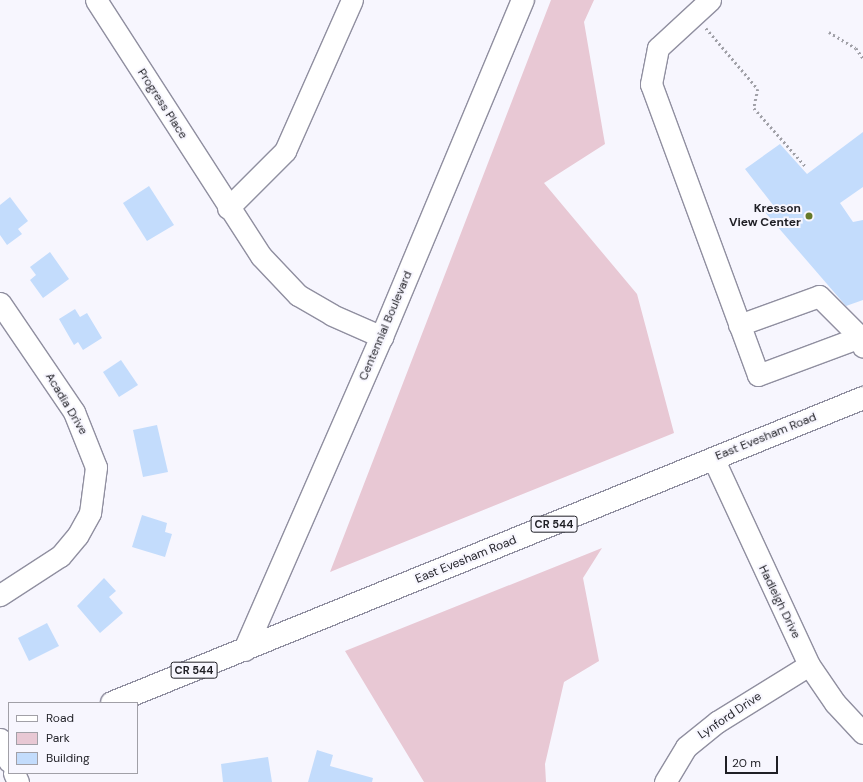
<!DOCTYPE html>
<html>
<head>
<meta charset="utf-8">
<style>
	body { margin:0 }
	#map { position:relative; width:863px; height:782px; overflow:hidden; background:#f7f6fe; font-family:"DM Sans",sans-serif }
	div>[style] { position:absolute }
	.green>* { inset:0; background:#e8c8d4 }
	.building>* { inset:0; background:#c3dcfc }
	.path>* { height:2.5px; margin-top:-1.25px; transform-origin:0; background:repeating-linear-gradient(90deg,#a0a0a7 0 2px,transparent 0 5px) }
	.roads { filter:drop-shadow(1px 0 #908fa0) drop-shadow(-1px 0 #908fa0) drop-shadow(0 1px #908fa0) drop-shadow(0 -1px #908fa0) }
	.minor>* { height:21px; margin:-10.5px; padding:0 10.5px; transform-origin:10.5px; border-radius:10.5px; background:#fff }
	.major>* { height:22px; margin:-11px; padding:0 11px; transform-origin:11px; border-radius:11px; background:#fff }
	.dots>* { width:11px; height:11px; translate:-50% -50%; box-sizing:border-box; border:2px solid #f7f6fe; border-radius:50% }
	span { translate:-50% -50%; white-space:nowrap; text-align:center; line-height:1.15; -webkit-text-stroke:4px #f7f6fe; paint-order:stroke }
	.shield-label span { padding:1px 3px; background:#f7f6fe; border:1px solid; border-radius:3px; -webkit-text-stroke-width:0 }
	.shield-label { font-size:11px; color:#1f1f25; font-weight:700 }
	.street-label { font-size:12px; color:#1f1f25 }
	.poi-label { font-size:12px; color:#1f1f25; font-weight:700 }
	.right { translate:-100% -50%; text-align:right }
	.legend { position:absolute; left:8px; top:702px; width:130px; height:72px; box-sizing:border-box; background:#f7f6fe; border:1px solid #a1a0a7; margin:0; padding:5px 7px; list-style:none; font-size:12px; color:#1f1f25 }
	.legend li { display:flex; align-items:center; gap:8px; height:20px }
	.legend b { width:20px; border:1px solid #a1a0a7 }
	.scale { position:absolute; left:725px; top:756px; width:53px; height:18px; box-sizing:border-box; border:2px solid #1f1f25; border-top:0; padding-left:5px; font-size:12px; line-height:14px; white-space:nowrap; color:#1f1f25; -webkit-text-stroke:3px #f7f6fe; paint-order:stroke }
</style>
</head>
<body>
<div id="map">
	<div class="green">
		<i style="clip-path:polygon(551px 0,594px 0,584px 22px,605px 144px,544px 183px,637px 294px,674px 433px,330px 572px)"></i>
		<i style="clip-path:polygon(602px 548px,583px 578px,599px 661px,564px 682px,545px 764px,546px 782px,424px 782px,345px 651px)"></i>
	</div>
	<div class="building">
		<i style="clip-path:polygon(863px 132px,863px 187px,840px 203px,853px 222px,863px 220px,863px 300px,846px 306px,764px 211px,773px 205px,745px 169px,780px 144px,807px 174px)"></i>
		<i style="clip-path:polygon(149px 186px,174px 225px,147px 241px,123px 203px)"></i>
		<i style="clip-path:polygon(10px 197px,28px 221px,18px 229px,22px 234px,7px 245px,0 235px,0 205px)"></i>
		<i style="clip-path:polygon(50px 252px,69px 279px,43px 298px,30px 280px,36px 275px,30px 267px)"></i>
		<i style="clip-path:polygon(75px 309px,80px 317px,87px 313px,102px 338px,83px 350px,78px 342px,74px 345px,59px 319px)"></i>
		<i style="clip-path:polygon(121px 360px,138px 385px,119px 397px,103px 372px)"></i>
		<i style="clip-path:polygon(157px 425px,168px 472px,143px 477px,133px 430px)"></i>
		<i style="clip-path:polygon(142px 515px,167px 523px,165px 532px,172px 534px,165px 557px,132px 547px)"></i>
		<i style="clip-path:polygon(104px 578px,116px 591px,109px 597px,123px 613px,100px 633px,77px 606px)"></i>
		<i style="clip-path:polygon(47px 623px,59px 646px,29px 661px,18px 638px)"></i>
		<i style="clip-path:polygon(317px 750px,333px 755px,330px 766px,373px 778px,372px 782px,308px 782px)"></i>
		<i style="clip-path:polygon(268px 757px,272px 782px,223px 782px,221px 764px)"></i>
	</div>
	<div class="path">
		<i style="left:706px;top:28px;width:80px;rotate:49.6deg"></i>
		<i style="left:758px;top:89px;width:19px;rotate:102deg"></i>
		<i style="left:754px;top:108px;width:80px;rotate:48.5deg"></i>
		<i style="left:829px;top:32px;width:31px;rotate:31deg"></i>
		<i style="left:856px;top:48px;width:12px;rotate:55deg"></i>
	</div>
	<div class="roads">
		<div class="minor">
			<i style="left:96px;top:0;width:305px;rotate:57.2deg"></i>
			<i style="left:261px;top:256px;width:54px;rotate:46.5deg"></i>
			<i style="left:298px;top:295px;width:39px;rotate:30deg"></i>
			<i style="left:332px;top:315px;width:55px;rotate:23.7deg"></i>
			<i style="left:710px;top:0;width:71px;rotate:137.3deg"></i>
			<i style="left:658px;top:48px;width:37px;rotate:101deg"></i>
			<i style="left:651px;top:84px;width:310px;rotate:69.8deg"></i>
			<i style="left:758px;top:375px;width:112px;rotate:-20.4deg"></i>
			<i style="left:228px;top:208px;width:81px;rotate:-45deg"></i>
			<i style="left:285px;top:151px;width:165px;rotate:-66.1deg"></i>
			<i style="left:0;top:303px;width:132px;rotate:55.8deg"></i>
			<i style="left:74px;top:412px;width:59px;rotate:68.2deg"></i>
			<i style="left:96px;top:467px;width:46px;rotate:97.4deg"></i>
			<i style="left:90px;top:513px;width:26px;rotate:119deg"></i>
			<i style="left:77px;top:536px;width:26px;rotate:130deg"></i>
			<i style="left:60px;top:556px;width:72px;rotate:147deg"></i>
			<i style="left:739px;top:325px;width:85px;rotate:-19.9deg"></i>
			<i style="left:819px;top:296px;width:58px;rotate:45deg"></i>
			<i style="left:860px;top:337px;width:10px;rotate:73deg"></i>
			<i style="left:713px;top:458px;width:228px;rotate:65.1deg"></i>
			<i style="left:809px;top:665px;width:46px;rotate:55.6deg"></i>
			<i style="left:835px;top:703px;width:41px;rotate:47deg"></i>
			<i style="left:0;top:739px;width:24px;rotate:68deg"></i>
			<i style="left:14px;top:773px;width:10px;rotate:66deg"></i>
			<i style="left:665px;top:782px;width:41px;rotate:-59deg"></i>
			<i style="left:686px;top:747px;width:40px;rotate:-39deg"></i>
			<i style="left:717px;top:722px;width:108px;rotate:-31.8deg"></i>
		</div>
		<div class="major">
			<i style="left:245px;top:650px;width:342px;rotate:-66.4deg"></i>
			<i style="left:382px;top:337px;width:365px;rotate:-67.3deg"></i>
			<i style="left:112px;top:703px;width:811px;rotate:-22.1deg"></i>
			<i style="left:0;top:748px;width:10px;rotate:-24deg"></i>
		</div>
	</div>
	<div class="dots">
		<i style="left:809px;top:216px;background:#657a2a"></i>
	</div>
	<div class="shield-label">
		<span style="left:554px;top:524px">CR 544</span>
		<span style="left:194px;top:670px">CR 544</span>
	</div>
	<div class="street-label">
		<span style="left:162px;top:104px;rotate:57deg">Progress Place</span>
		<span style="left:386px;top:326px;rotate:-67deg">Centennial Boulevard</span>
		<span style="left:66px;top:404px;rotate:59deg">Acadia Drive</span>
		<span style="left:766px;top:437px;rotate:-22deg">East Evesham Road</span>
		<span style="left:466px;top:560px;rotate:-22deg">East Evesham Road</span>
		<span style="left:779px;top:602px;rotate:64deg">Hadleigh Drive</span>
		<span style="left:730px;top:716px;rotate:-34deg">Lynford Drive</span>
	</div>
	<div class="poi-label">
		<span class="right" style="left:801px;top:216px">Kresson<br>View Center</span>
	</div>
	<ul class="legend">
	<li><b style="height:5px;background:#fff"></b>Road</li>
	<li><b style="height:11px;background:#e8c8d4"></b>Park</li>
	<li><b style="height:11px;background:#c3dcfc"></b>Building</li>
	</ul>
	<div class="scale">20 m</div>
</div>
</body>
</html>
